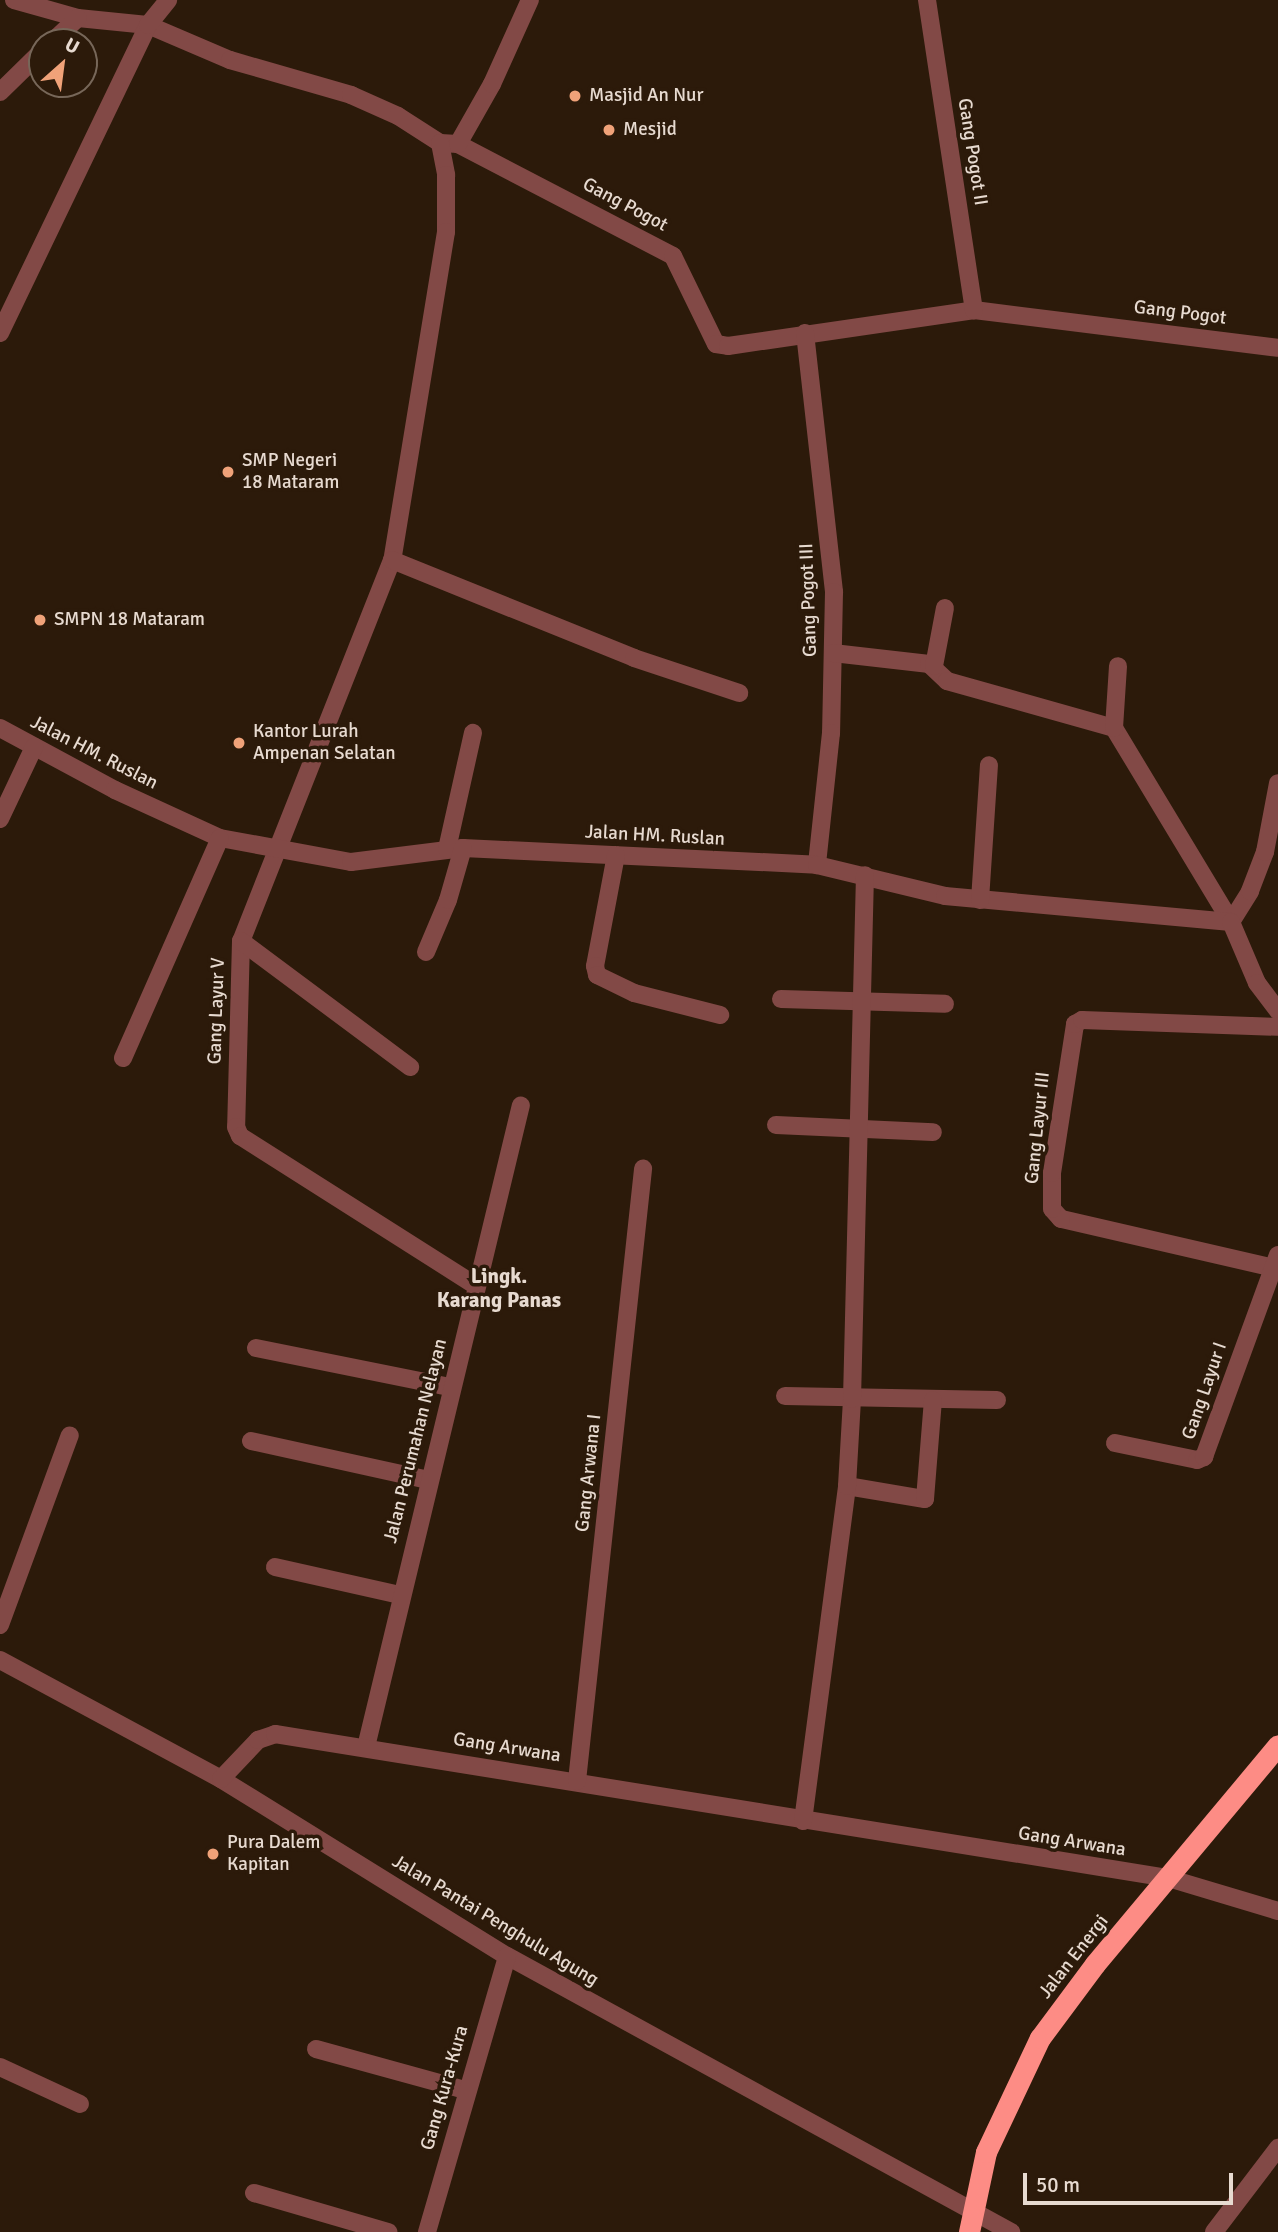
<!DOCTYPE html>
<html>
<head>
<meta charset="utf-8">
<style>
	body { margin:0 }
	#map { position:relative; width:1278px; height:2232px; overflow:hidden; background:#2c1a0a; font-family:Signika,sans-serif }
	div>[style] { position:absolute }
	.street>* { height:18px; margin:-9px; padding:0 9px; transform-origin:9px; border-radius:9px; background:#824946 }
	.highway>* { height:21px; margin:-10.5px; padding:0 10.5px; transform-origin:10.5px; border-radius:10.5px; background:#fd8c85 }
	.dots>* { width:19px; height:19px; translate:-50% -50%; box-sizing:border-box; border:4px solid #2c1a0a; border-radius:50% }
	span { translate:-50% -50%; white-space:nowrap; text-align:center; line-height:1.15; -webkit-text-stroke:7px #2c1a0a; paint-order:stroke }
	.poi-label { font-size:19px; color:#e7dad0 }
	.left { translate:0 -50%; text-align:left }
	.street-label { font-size:19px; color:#e7dad0 }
	.neighbourhood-label { font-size:21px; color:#e7dad0; font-weight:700 }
	.north { position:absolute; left:28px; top:28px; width:70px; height:70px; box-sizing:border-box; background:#2c1a0a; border:2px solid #776759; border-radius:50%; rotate:28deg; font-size:19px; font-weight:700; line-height:28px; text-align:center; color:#e7dad0 }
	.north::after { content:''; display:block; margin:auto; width:24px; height:32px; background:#f0a279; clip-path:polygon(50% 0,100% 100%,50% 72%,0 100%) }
	.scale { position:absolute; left:1023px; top:2173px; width:210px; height:32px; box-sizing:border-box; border:4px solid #e7dad0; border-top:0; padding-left:9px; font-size:21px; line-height:24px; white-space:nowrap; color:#e7dad0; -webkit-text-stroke:5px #2c1a0a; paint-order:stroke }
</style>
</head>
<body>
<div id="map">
	<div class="street">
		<i style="left:14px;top:0;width:66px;rotate:15.7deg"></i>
		<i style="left:78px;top:18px;width:70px;rotate:5.7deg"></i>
		<i style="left:148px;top:25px;width:89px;rotate:23.1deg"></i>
		<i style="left:230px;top:60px;width:126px;rotate:16.1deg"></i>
		<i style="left:351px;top:95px;width:51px;rotate:24.1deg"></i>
		<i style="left:398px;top:116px;width:50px;rotate:32.7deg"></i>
		<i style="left:440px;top:143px;width:18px;rotate:3deg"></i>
		<i style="left:458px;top:144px;width:242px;rotate:27.5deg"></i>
		<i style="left:673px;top:256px;width:98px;rotate:64deg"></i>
		<i style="left:716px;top:344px;width:12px;rotate:9deg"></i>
		<i style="left:728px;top:346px;width:249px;rotate:-8.3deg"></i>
		<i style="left:974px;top:310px;width:306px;rotate:7.1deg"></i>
		<i style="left:927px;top:0;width:314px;rotate:81.4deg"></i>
		<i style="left:52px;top:42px;width:35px;rotate:-43deg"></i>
		<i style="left:0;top:92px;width:59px;rotate:-44.3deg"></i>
		<i style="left:440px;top:143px;width:33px;rotate:79deg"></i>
		<i style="left:446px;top:175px;width:57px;rotate:90deg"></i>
		<i style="left:446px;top:232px;width:332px;rotate:99.3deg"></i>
		<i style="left:392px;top:560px;width:410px;rotate:111.6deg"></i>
		<i style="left:241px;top:941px;width:186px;rotate:91.5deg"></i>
		<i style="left:236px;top:1127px;width:10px;rotate:66deg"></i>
		<i style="left:240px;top:1136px;width:280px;rotate:32.4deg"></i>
		<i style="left:458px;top:144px;width:69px;rotate:-60.5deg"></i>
		<i style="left:492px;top:84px;width:92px;rotate:-65.7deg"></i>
		<i style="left:0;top:333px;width:342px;rotate:-64.3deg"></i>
		<i style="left:148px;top:25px;width:32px;rotate:-51deg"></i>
		<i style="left:805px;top:333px;width:261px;rotate:83.6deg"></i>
		<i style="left:834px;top:592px;width:141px;rotate:91.2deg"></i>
		<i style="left:831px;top:733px;width:133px;rotate:96.1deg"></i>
		<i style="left:392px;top:560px;width:261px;rotate:22deg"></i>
		<i style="left:634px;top:658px;width:111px;rotate:18.4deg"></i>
		<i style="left:833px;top:653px;width:97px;rotate:6.5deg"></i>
		<i style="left:929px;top:664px;width:25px;rotate:43deg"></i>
		<i style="left:947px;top:681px;width:173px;rotate:15.7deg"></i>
		<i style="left:1114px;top:728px;width:227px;rotate:58.9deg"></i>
		<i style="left:1231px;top:922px;width:36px;rotate:-58deg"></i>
		<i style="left:1250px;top:891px;width:42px;rotate:-69deg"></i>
		<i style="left:1265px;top:852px;width:70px;rotate:-79.3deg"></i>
		<i style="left:934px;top:666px;width:59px;rotate:-79.3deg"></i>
		<i style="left:0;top:728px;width:131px;rotate:28.3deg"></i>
		<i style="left:115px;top:790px;width:115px;rotate:24.6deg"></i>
		<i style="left:220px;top:838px;width:133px;rotate:10.4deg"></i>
		<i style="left:351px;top:862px;width:113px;rotate:-7.1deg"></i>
		<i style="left:463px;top:848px;width:354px;rotate:2.7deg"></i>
		<i style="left:817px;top:865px;width:132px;rotate:13.6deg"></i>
		<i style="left:945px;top:896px;width:287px;rotate:5.2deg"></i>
		<i style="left:1231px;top:922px;width:66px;rotate:66.9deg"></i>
		<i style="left:1257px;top:983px;width:35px;rotate:53deg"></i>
		<i style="left:1114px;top:728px;width:62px;rotate:-86.3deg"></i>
		<i style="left:0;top:819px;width:80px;rotate:-64.7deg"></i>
		<i style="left:447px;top:849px;width:119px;rotate:-77.4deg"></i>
		<i style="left:616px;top:855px;width:113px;rotate:100.7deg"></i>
		<i style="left:595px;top:966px;width:9px;rotate:77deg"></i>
		<i style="left:597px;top:975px;width:41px;rotate:25.9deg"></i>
		<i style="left:634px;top:993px;width:89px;rotate:14.3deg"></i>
		<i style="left:980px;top:900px;width:135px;rotate:-86.2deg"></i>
		<i style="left:241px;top:941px;width:211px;rotate:36.7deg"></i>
		<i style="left:426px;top:952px;width:56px;rotate:-67.1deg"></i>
		<i style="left:448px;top:900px;width:54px;rotate:-73.9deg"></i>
		<i style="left:781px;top:999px;width:164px;rotate:1.7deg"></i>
		<i style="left:123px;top:1058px;width:240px;rotate:-66.2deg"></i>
		<i style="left:776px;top:1125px;width:157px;rotate:2.6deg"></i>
		<i style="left:1274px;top:1268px;width:219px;rotate:-167deg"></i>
		<i style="left:1061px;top:1219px;width:13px;rotate:-132deg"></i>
		<i style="left:1052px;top:1209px;width:36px;rotate:-90deg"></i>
		<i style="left:1052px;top:1173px;width:151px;rotate:-81.2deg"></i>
		<i style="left:1075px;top:1024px;width:8px;rotate:-30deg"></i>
		<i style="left:1082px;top:1020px;width:196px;rotate:2deg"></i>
		<i style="left:256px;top:1348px;width:198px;rotate:11.4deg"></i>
		<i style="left:785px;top:1396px;width:212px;rotate:1.1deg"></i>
		<i style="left:251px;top:1441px;width:181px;rotate:12.4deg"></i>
		<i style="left:1115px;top:1443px;width:84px;rotate:11.7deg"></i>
		<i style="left:1197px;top:1460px;width:8px;rotate:-23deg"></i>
		<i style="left:1204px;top:1457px;width:215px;rotate:-69.9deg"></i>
		<i style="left:847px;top:1486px;width:79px;rotate:9.5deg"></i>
		<i style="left:925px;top:1499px;width:99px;rotate:-85.4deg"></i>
		<i style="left:275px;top:1567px;width:128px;rotate:12.6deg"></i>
		<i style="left:0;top:1625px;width:202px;rotate:-69.8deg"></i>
		<i style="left:0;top:1660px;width:251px;rotate:28.3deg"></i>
		<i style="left:221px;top:1779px;width:336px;rotate:31.8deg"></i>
		<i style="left:507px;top:1956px;width:575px;rotate:28.71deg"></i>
		<i style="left:366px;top:1747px;width:660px;rotate:-76.43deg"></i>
		<i style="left:221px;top:1779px;width:54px;rotate:-46.5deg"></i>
		<i style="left:258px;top:1740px;width:18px;rotate:-19deg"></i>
		<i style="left:275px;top:1734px;width:905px;rotate:9.16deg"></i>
		<i style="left:1168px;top:1878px;width:115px;rotate:16.7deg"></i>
		<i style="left:577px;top:1781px;width:616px;rotate:-83.84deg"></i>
		<i style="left:803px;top:1821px;width:338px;rotate:-82.5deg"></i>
		<i style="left:847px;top:1486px;width:87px;rotate:-86.7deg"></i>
		<i style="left:852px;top:1399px;width:524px;rotate:-88.58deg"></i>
		<i style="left:316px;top:2049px;width:155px;rotate:15.4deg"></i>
		<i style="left:0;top:2067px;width:88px;rotate:24.8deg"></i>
		<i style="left:254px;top:2193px;width:140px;rotate:16.2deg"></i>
		<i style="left:427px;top:2232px;width:287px;rotate:-73.8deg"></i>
		<i style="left:1214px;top:2232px;width:106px;rotate:-52.7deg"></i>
	</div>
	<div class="highway">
		<i style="left:969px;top:2232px;width:82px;rotate:-78deg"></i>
		<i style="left:986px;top:2152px;width:126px;rotate:-64.7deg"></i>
		<i style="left:1040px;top:2038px;width:92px;rotate:-53.4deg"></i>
		<i style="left:1095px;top:1964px;width:285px;rotate:-50.1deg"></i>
	</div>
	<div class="dots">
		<i style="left:575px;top:96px;background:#f0a279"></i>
		<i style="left:609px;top:130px;background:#f0a279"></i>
		<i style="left:228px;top:472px;background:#f0a279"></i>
		<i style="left:40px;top:620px;background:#f0a279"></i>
		<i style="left:239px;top:743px;background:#f0a279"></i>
		<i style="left:213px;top:1854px;background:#f0a279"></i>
	</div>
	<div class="poi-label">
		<span class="left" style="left:589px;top:96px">Masjid An Nur</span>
		<span class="left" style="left:623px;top:130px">Mesjid</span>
		<span class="left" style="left:242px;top:472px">SMP Negeri<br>18 Mataram</span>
		<span class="left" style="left:54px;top:620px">SMPN 18 Mataram</span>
		<span class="left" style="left:253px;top:743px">Kantor Lurah<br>Ampenan Selatan</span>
		<span class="left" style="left:227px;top:1854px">Pura Dalem<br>Kapitan</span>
	</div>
	<div class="street-label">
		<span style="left:972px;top:152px;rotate:81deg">Gang Pogot II</span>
		<span style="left:625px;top:205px;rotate:28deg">Gang Pogot</span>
		<span style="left:1180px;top:313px;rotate:7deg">Gang Pogot</span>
		<span style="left:809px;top:600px;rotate:-92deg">Gang Pogot III</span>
		<span style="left:94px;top:753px;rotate:27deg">Jalan HM. Ruslan</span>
		<span style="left:655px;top:836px;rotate:3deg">Jalan HM. Ruslan</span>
		<span style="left:217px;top:1011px;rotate:-88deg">Gang Layur V</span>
		<span style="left:1038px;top:1128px;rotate:-84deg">Gang Layur III</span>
		<span style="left:1205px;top:1391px;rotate:-71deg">Gang Layur I</span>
		<span style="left:416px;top:1441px;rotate:-76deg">Jalan Perumahan Nelayan</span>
		<span style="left:589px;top:1473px;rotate:-84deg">Gang Arwana I</span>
		<span style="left:507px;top:1748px;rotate:9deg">Gang Arwana</span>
		<span style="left:1072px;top:1842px;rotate:9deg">Gang Arwana</span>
		<span style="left:495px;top:1921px;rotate:31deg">Jalan Pantai Penghulu Agung</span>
		<span style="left:1074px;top:1957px;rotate:-52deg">Jalan Energi</span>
		<span style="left:445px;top:2088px;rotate:-74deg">Gang Kura-Kura</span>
	</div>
	<div class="neighbourhood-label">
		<span style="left:499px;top:1288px">Lingk.<br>Karang Panas</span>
	</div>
	<div class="north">U</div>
	<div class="scale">50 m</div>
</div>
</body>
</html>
